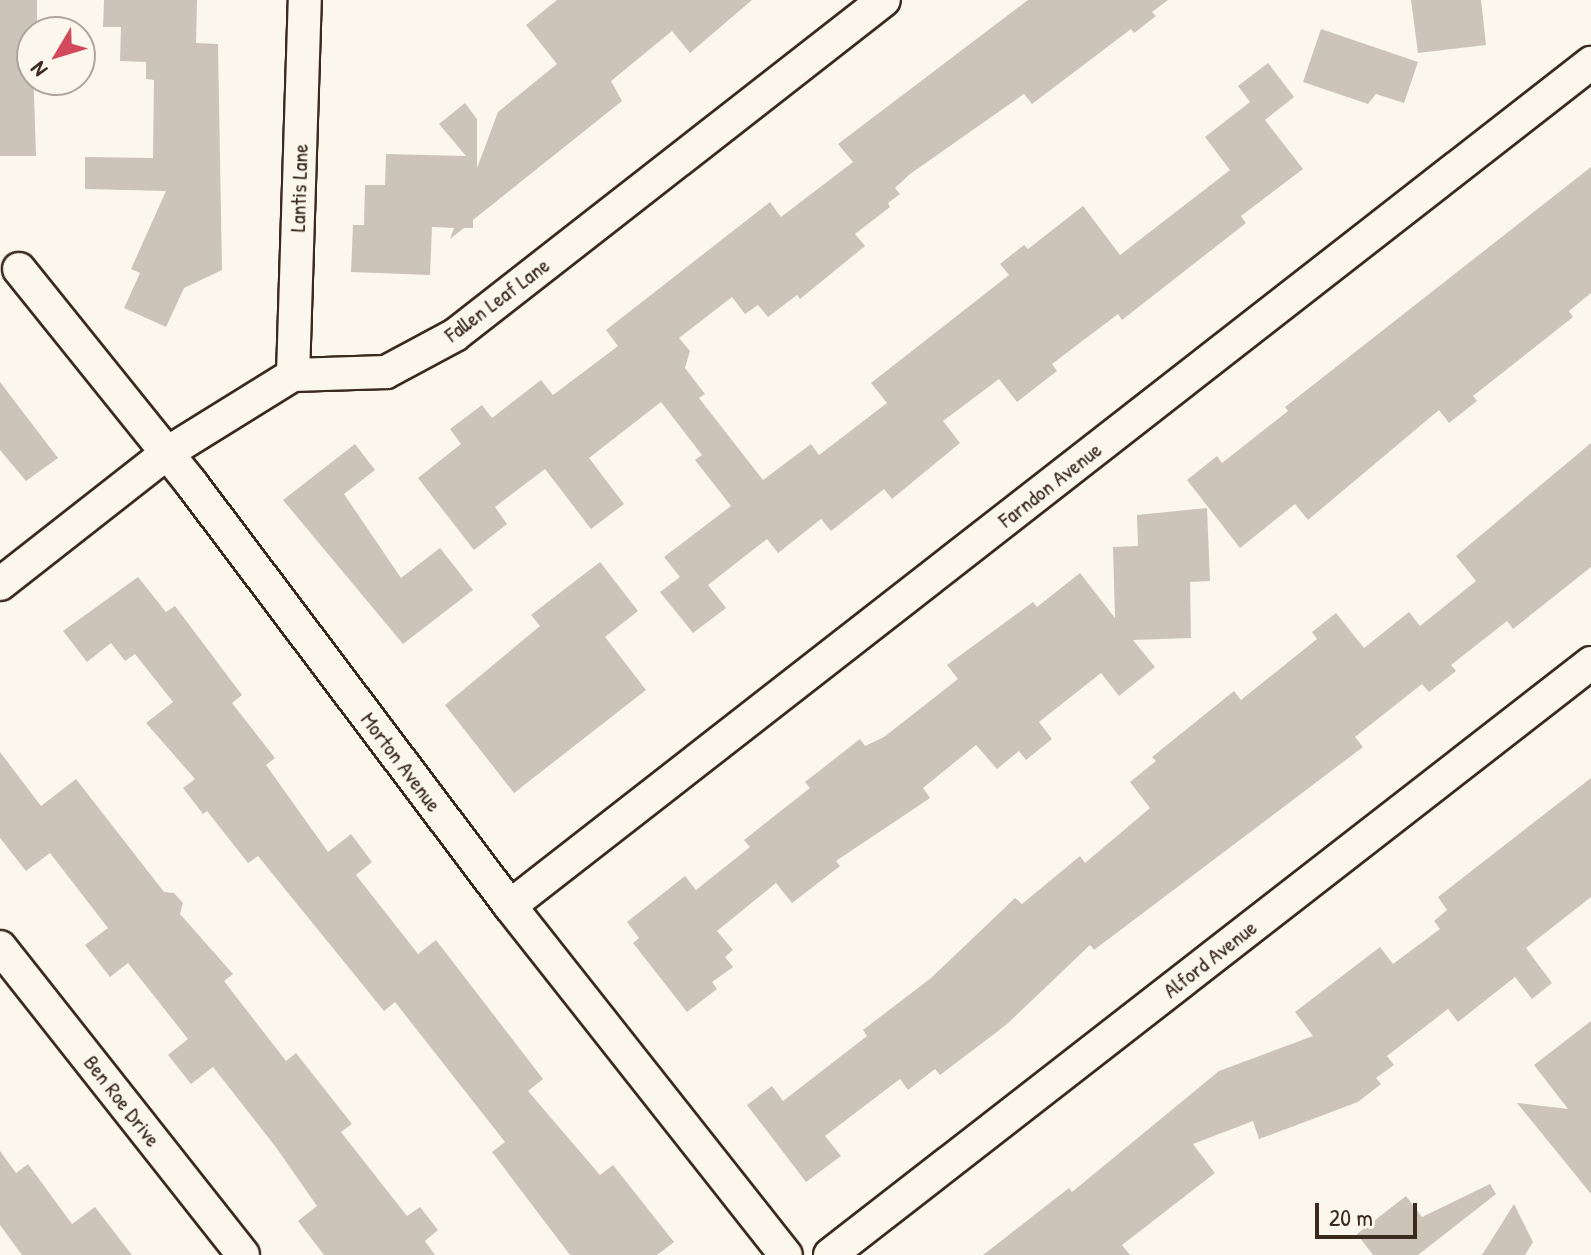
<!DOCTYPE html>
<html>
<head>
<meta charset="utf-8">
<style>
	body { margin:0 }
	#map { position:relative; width:1591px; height:1255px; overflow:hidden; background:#fbf7ec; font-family:"Patrick Hand",sans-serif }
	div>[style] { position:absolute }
	.building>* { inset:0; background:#ccc4b9 }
	.roads { filter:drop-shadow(2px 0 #3b2a1e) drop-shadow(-2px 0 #3b2a1e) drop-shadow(0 2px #3b2a1e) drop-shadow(0 -2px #3b2a1e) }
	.minor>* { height:32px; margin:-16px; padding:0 16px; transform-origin:16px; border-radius:16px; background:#fbf7ec }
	span { translate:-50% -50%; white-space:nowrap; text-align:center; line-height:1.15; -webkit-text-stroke:7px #fbf7ec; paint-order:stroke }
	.street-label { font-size:22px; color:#3b2a1e }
	.north { position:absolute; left:16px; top:16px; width:80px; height:80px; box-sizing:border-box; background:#fbf7ec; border:2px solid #aea59a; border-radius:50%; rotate:232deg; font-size:22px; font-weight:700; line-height:32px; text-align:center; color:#3b2a1e }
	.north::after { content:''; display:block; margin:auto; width:28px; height:36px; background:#d1495b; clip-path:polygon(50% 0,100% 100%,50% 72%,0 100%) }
	.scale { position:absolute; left:1315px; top:1203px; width:102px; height:36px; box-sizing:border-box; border:4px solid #3b2a1e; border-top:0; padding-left:10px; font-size:24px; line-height:28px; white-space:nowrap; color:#3b2a1e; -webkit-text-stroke:6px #fbf7ec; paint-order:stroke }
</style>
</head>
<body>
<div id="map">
	<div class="building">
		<i style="clip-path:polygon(0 0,37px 0,37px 32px,32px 32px,36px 156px,0 156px)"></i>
		<i style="clip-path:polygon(104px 0,197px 0,196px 43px,218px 44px,222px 270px,184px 288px,166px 327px,124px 308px,140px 273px,131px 269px,166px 191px,85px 189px,85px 157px,153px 158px,154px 80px,146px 79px,146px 62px,120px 61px,121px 27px,103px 27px)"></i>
		<i style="clip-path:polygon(557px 0,752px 0,690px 53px,672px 31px,611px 81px,622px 101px,473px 220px,473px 228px,464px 228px,450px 239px,454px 228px,432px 227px,430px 275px,351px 272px,353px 225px,364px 225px,365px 185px,385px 185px,386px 154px,466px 156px,439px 124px,465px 103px,477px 119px,477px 168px,498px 112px,557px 64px,526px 25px)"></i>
		<i style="clip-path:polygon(1028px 0,1168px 0,1152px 12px,1156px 16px,1134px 33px,1131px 29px,1032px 104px,1024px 94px,910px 174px,895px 188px,900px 194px,888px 203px,890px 207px,855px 234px,865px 246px,800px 299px,797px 295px,768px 317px,758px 305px,745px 314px,732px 297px,679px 338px,690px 351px,685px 368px,705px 394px,699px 398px,763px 480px,811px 444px,819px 455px,887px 403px,871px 383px,1009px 275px,1000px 264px,1024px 245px,1028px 249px,1083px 206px,1120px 255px,1230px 170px,1205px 137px,1250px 102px,1238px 86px,1268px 63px,1294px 97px,1265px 120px,1303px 169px,1241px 216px,1246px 223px,1122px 320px,1118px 314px,1052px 364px,1057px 371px,1017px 402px,999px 379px,943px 421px,960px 443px,892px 499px,884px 489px,831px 531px,821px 519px,778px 553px,767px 539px,708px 585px,726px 608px,693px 633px,660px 592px,680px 577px,664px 557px,731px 506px,695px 460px,702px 455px,661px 402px,589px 458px,624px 504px,591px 529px,545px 469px,495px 507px,507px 524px,474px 550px,418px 478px,461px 444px,450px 429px,482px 405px,492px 418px,541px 380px,553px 395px,618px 346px,606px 330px,770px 202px,781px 217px,853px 162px,838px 144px)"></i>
		<i style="clip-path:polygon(1411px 0,1481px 0,1486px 45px,1418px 53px)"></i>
		<i style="clip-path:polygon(1321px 29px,1418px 62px,1404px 103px,1376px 94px,1368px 104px,1303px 82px)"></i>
		<i style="clip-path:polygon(1591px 167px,1591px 293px,1569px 311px,1573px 317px,1473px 396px,1477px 401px,1449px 423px,1439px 410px,1308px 520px,1295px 504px,1240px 548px,1187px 480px,1217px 456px,1222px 463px,1288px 411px,1285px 407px)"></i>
		<i style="clip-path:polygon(0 382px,58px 458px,26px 481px,0 450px)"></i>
		<i style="clip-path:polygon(1591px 443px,1591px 567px,1513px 629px,1507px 621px,1451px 665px,1456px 671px,1429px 692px,1422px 684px,1355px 737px,1363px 747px,1094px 950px,1090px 945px,1006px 1025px,940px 1075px,935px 1069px,908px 1090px,900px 1079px,825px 1136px,841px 1156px,806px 1182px,747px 1105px,772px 1086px,783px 1101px,867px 1036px,863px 1030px,931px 978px,1015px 898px,1022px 904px,1080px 856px,1085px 863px,1150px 808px,1130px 782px,1156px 761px,1152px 757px,1234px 691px,1241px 700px,1317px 639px,1312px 632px,1336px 613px,1364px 648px,1409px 612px,1420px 626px,1476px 581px,1456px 556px)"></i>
		<i style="clip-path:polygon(355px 444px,375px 470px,344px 494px,401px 578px,440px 548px,473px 590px,403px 644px,283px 500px)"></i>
		<i style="clip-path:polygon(1207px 508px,1210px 581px,1190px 582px,1191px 638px,1133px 640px,1155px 667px,1119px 696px,1101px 673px,1039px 722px,1052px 739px,1026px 760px,1019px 751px,997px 769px,976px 745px,923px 788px,930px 798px,836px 861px,840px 866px,792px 903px,776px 883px,717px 931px,733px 950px,725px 957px,733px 967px,712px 982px,717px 989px,687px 1012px,633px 943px,639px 938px,627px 922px,685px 876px,696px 890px,750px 847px,744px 840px,810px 788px,805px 782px,860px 739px,865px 746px,884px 737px,958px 679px,947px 665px,1033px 602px,1037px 607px,1080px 573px,1115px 618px,1113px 547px,1138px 546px,1137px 515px)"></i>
		<i style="clip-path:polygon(600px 562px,638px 611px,605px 637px,646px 690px,514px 793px,445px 705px,540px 626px,531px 615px)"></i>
		<i style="clip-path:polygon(138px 577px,166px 612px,175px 606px,242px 695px,232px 703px,275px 758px,266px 765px,328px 852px,351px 834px,372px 862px,356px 875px,418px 954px,436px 940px,543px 1079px,528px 1091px,600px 1175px,613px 1165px,674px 1242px,657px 1255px,570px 1255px,492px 1152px,505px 1142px,395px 1002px,384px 1011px,258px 856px,248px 863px,207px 811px,203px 814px,183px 788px,195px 779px,146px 723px,173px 702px,135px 654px,125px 661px,111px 643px,87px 662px,63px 631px)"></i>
		<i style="clip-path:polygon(0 752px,41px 806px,76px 779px,164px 892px,174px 893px,183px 903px,180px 914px,233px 974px,224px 981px,286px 1061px,296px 1053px,352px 1124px,341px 1132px,407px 1216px,420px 1207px,438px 1230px,425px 1241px,435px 1255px,324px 1255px,298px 1221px,317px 1206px,275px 1146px,213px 1067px,191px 1084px,168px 1055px,188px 1039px,128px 963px,110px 977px,85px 945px,108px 928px,50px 853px,26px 871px,0 838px)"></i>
		<i style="clip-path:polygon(1591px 778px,1591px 897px,1526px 948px,1552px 983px,1532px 999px,1515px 977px,1458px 1022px,1448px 1009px,1387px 1056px,1394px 1065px,1376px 1078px,1381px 1084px,1358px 1102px,1259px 1139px,1253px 1121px,1193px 1144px,1215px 1173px,1122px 1245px,1130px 1255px,983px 1255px,1069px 1188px,1072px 1192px,1219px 1071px,1313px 1036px,1295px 1012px,1380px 947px,1393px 964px,1440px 929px,1434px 921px,1447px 910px,1438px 897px)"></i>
		<i style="clip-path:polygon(1591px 1021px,1591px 1194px,1517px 1103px,1568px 1109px,1534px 1065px)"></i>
		<i style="clip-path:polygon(0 1151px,16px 1173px,28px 1164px,72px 1224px,95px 1207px,132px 1255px,22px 1255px,0 1225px)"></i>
		<i style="clip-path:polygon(1490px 1184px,1496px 1194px,1418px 1255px,1373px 1255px,1357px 1234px,1406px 1196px,1422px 1217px)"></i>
		<i style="clip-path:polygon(1514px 1204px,1533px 1242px,1525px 1255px,1482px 1255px)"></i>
	</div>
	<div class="roads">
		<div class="minor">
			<i style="left:19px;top:269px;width:275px;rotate:51.2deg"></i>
			<i style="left:191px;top:483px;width:530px;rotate:52.98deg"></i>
			<i style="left:510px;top:906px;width:445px;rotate:51.7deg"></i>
			<i style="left:293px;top:375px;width:375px;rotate:-88.2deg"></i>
			<i style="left:0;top:584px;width:212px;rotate:-38.1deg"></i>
			<i style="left:167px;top:453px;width:148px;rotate:-31.8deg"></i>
			<i style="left:293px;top:375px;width:93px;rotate:-1.8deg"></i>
			<i style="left:386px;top:372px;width:78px;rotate:-28.2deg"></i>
			<i style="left:455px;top:335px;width:544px;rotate:-37.99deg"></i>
			<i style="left:510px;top:906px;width:1371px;rotate:-37.95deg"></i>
			<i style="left:0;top:947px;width:392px;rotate:51.7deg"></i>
			<i style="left:830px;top:1255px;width:964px;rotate:-37.88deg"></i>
		</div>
	</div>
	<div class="street-label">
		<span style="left:299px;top:188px;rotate:-88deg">Lantis Lane</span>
		<span style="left:497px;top:300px;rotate:-37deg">Fallen Leaf Lane</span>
		<span style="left:1050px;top:485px;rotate:-38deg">Farndon Avenue</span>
		<span style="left:401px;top:762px;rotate:53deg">Morton Avenue</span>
		<span style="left:1210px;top:959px;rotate:-38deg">Alford Avenue</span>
		<span style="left:122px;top:1101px;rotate:52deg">Ben Roe Drive</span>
	</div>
	<div class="north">N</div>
	<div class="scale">20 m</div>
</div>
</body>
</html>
